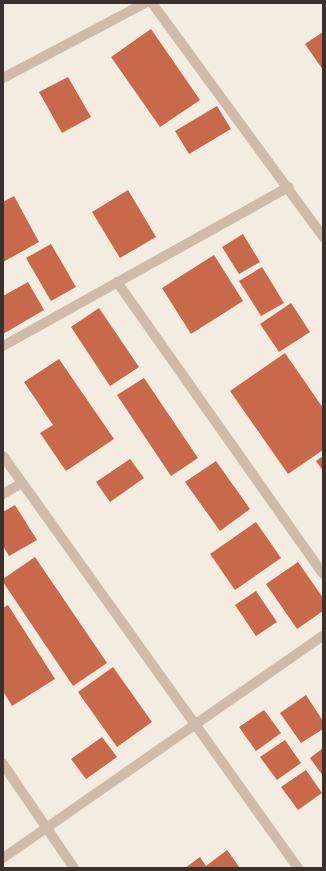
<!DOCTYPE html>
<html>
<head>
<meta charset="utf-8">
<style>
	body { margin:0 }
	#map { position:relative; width:326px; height:871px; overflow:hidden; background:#f4ebe1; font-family:"Archivo Narrow",sans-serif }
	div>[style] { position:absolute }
	.building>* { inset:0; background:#c8694b }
	.minor>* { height:10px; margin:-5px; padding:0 5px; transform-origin:5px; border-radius:5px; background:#cdbbac }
	.tertiary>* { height:10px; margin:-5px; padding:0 5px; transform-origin:5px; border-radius:5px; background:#cdbbac }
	span { translate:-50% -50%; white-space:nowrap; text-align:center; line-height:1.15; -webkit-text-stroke:4px #fbf5ee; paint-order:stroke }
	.frame { position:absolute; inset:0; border:4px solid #3b302b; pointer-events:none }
</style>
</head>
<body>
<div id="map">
	<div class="building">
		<i style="clip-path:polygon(151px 29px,200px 100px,160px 127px,111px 57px)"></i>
		<i style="clip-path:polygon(323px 32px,323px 70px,305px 44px)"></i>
		<i style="clip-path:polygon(68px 77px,91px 117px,62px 133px,39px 92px)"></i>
		<i style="clip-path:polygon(217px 106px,231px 129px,189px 154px,175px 131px)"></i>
		<i style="clip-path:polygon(128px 190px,156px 237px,120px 258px,92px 212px)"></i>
		<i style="clip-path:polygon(14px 196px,39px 242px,3px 262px,3px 202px)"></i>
		<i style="clip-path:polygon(243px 234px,260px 262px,239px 274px,222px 247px)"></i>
		<i style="clip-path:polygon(51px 244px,76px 287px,51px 301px,26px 258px)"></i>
		<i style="clip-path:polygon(214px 255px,243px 301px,191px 334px,162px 288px)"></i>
		<i style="clip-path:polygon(262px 267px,284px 303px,261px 316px,239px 281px)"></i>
		<i style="clip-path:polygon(28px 282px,44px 310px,3px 334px,3px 296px)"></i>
		<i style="clip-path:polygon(291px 303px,310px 332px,279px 352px,260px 324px)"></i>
		<i style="clip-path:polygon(99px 308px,139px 367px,110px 386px,71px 327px)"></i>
		<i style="clip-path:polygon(285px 353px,323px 408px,323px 450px,288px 474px,230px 391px)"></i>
		<i style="clip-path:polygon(59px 359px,114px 439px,66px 471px,40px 433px,53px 425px,24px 382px)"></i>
		<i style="clip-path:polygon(144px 378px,198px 458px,171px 476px,117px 395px)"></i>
		<i style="clip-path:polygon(323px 456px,323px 471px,316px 461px)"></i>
		<i style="clip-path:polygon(130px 459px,144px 478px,110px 502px,96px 482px)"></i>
		<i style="clip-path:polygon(216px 461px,250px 509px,220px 531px,185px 482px)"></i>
		<i style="clip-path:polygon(15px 505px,37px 540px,9px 556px,3px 546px,3px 512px)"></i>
		<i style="clip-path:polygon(256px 522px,281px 558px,235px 590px,210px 554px)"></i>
		<i style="clip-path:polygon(35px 557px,107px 663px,73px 686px,3px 582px,3px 579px)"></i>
		<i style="clip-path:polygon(298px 562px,323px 598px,323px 611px,297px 629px,266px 584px)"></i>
		<i style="clip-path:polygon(256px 591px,277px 622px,256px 636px,235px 605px)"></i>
		<i style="clip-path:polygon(8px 605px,55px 679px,12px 706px,3px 691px,3px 608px)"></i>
		<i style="clip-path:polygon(113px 667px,152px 722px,117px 747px,78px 692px)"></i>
		<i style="clip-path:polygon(306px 695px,323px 721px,323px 729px,301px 743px,280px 713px)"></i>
		<i style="clip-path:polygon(264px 710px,281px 733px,256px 751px,239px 727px)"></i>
		<i style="clip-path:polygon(102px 737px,117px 757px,86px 779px,71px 759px)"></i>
		<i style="clip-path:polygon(285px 740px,301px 763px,277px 780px,260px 757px)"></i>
		<i style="clip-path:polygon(323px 748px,323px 776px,310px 758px)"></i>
		<i style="clip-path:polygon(306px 770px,322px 793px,298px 810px,281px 787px)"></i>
		<i style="clip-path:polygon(227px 850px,240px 868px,185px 868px,200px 857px,206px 866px)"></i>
	</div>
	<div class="minor">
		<i style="left:152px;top:3px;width:290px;rotate:53.8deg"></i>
		<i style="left:117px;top:282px;width:357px;rotate:54.8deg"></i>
		<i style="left:3px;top:346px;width:327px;rotate:-29.1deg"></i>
		<i style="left:3px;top:456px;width:507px;rotate:54.4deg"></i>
		<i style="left:3px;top:494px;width:22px;rotate:-30deg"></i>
		<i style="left:3px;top:764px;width:126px;rotate:55.7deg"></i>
		<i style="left:3px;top:858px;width:389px;rotate:-34.8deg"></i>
	</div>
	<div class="tertiary">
		<i style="left:3px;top:78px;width:161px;rotate:-27.8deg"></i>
	</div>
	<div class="frame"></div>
</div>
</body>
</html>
